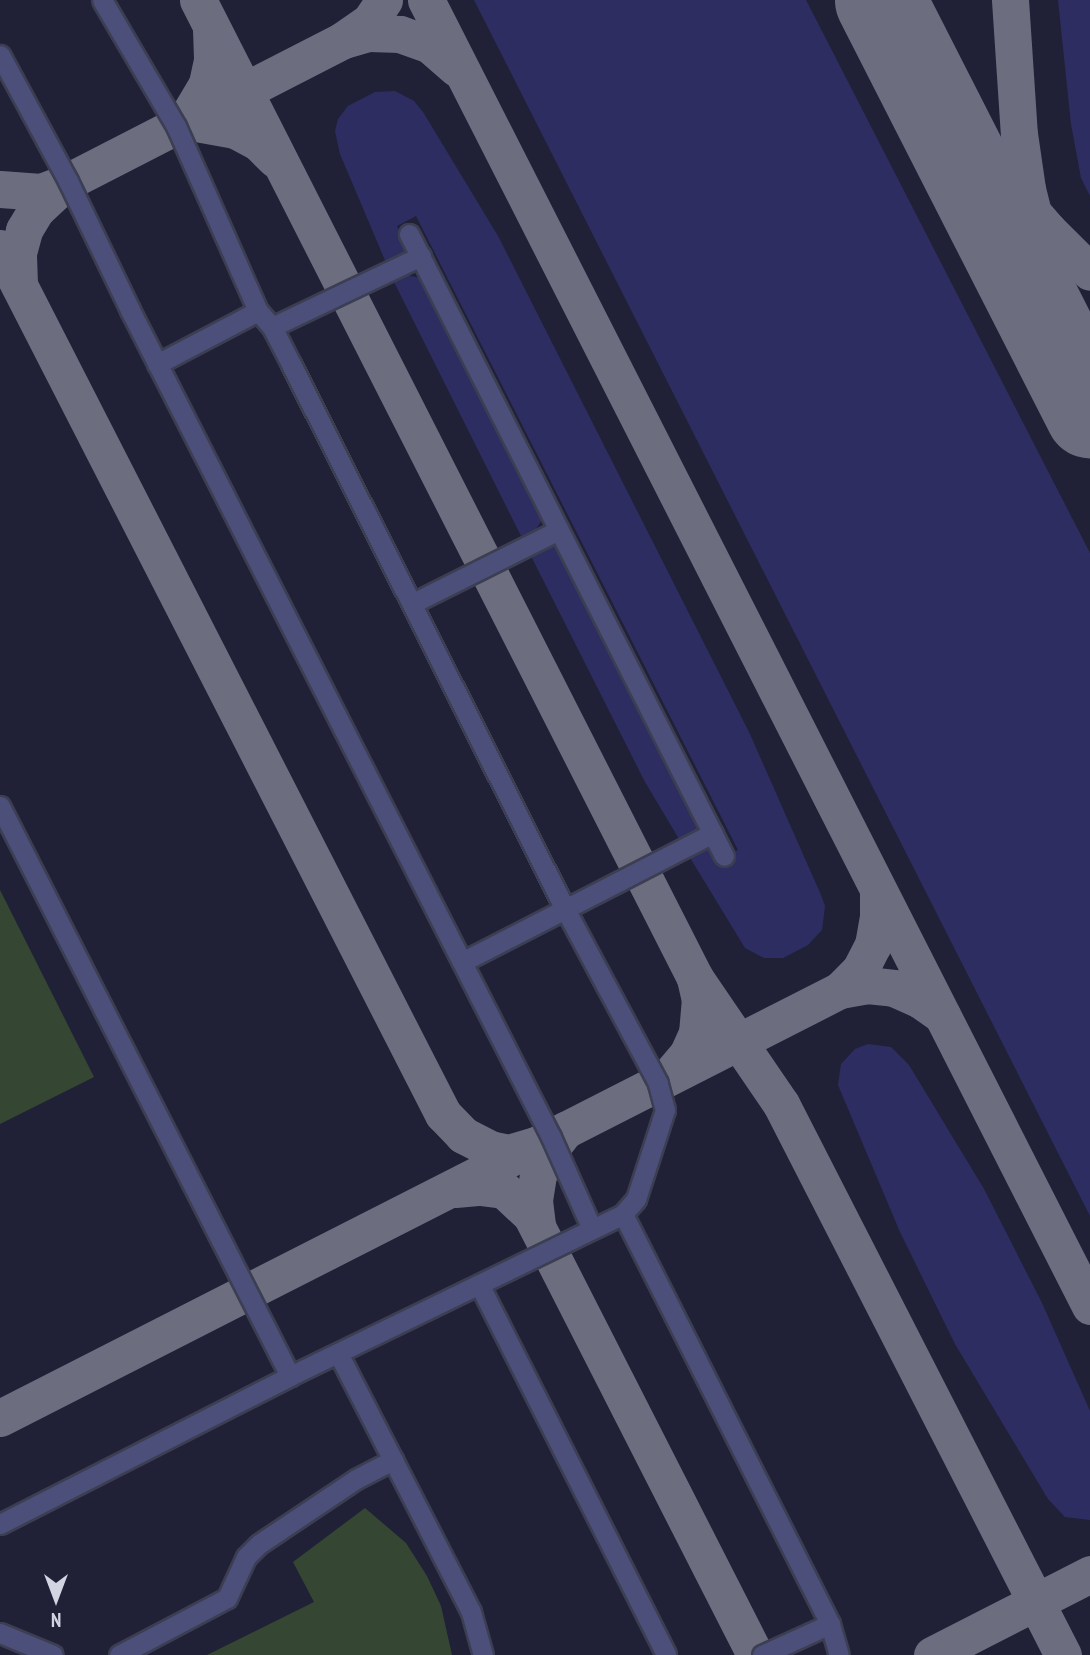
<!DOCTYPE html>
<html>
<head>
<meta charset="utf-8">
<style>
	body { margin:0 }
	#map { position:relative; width:1090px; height:1655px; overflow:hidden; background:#202137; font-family:"PT Sans Narrow",sans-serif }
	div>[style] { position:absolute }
	.green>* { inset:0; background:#2d2d62 }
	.taxiway>* { height:37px; margin:-18.5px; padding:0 18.5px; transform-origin:18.5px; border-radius:18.5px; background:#6c6e80 }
	.runway>* { height:91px; margin:-45.5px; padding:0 45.5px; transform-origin:45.5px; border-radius:45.5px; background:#6c6e80 }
	.building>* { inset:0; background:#354733 }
	.roads { filter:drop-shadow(2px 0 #3c3e52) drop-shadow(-2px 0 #3c3e52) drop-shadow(0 2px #3c3e52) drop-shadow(0 -2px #3c3e52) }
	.minor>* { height:19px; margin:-9.5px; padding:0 9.5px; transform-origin:9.5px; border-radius:9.5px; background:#4c4f7a }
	span { translate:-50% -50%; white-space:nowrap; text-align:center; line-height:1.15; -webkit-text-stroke:7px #202137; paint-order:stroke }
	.north { position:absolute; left:21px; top:1564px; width:70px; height:70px; -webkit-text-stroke:5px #202137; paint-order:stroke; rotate:180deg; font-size:19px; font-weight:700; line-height:28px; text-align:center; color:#d2d4e2 }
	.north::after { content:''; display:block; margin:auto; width:24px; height:32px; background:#d2d4e2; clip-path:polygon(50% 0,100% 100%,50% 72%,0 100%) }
</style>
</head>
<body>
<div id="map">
	<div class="green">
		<i style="clip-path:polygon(474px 0,806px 0,1090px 553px,1090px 1216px)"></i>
		<i style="clip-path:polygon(1058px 0,1090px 0,1090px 196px,1081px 178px,1071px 124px)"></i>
		<i style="clip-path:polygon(395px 91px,414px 101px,423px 112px,498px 236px,749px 732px,821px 895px,825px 906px,822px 930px,808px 945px,783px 958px,764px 958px,745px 948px,689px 856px,710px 849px,719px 860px,738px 850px,416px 216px,397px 226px,404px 240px,404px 253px,387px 265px,340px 154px,335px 131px,338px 119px,348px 106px,375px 92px)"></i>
		<i style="clip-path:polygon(406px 275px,421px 278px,543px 519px,535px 530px,521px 536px,394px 282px)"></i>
		<i style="clip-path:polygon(548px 544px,557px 547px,698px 825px,698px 831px,682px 844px,645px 782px,529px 552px)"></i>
		<i style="clip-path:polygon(868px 1044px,891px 1047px,909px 1065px,984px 1189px,1042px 1303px,1090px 1411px,1090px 1520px,1065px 1517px,1048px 1499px,955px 1344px,900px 1232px,838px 1085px,841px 1064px,855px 1049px)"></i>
	</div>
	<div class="taxiway">
		<i style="left:198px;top:0;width:1097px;rotate:63.06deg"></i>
		<i style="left:695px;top:978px;width:153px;rotate:55.7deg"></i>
		<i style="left:781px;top:1104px;width:619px;rotate:62.9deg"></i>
		<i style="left:426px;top:0;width:1465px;rotate:63.05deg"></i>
		<i style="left:1010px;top:0;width:134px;rotate:86.2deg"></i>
		<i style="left:1019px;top:134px;width:56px;rotate:81.7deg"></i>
		<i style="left:1027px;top:189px;width:135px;rotate:75.9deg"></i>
		<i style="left:1060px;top:320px;width:86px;rotate:69.7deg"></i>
		<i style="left:891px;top:23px;width:178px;rotate:54.6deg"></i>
		<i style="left:994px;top:168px;width:82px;rotate:48.9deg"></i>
		<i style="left:1048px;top:230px;width:59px;rotate:45deg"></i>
		<i style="left:211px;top:29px;width:31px;rotate:88deg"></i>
		<i style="left:212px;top:60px;width:25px;rotate:102deg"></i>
		<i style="left:207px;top:84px;width:43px;rotate:120.7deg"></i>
		<i style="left:185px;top:121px;width:51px;rotate:10.2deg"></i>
		<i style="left:235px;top:130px;width:27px;rotate:28deg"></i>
		<i style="left:259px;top:143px;width:23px;rotate:45deg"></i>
		<i style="left:344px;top:40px;width:26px;rotate:-16deg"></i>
		<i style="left:369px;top:33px;width:31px;rotate:2deg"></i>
		<i style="left:400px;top:34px;width:32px;rotate:20deg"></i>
		<i style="left:430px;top:45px;width:35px;rotate:41deg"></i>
		<i style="left:0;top:189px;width:41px;rotate:4.2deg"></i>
		<i style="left:41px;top:192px;width:26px;rotate:-21deg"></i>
		<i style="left:65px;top:183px;width:313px;rotate:-27.2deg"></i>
		<i style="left:343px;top:40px;width:33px;rotate:-35deg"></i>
		<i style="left:370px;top:21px;width:25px;rotate:-56deg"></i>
		<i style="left:0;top:248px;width:973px;rotate:62.91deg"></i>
		<i style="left:443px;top:1114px;width:29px;rotate:46deg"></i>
		<i style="left:463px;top:1135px;width:30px;rotate:27deg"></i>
		<i style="left:490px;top:1149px;width:19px;rotate:12deg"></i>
		<i style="left:509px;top:1153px;width:27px;rotate:-17deg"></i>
		<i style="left:19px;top:284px;width:31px;rotate:-92deg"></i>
		<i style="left:18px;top:253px;width:24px;rotate:-75deg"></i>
		<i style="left:24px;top:230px;width:23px;rotate:-59deg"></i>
		<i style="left:36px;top:210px;width:38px;rotate:-43deg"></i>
		<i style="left:840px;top:990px;width:28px;rotate:-45deg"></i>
		<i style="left:860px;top:970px;width:28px;rotate:-63deg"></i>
		<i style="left:873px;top:945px;width:27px;rotate:-80deg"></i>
		<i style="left:878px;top:918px;width:27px;rotate:-90deg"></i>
		<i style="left:669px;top:1076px;width:30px;rotate:-50deg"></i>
		<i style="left:688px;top:1053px;width:22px;rotate:-66deg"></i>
		<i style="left:697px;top:1033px;width:33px;rotate:-85deg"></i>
		<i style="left:700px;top:1000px;width:23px;rotate:-103deg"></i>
		<i style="left:455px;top:1189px;width:25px;rotate:-5deg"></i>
		<i style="left:480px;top:1187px;width:24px;rotate:7deg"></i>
		<i style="left:504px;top:1190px;width:37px;rotate:43deg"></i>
		<i style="left:531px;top:1215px;width:494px;rotate:63deg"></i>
		<i style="left:537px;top:1225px;width:25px;rotate:-97deg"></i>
		<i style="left:534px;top:1200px;width:25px;rotate:-81deg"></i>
		<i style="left:538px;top:1175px;width:25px;rotate:-67deg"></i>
		<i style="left:548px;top:1152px;width:28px;rotate:-52deg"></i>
		<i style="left:0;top:1418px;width:943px;rotate:-27deg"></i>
		<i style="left:840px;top:990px;width:27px;rotate:-10deg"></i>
		<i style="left:867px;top:985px;width:27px;rotate:6deg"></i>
		<i style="left:894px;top:988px;width:27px;rotate:24deg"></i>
		<i style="left:919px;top:999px;width:28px;rotate:35deg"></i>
		<i style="left:932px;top:1655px;width:178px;rotate:-27.1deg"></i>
	</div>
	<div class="runway">
		<i style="left:880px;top:0;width:463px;rotate:63deg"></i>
	</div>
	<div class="building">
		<i style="clip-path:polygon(0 890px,94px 1077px,0 1124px)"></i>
		<i style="clip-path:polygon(365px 1508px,406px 1543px,427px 1576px,441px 1606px,452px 1655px,207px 1655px,314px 1602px,293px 1562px)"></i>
	</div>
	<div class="roads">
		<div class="minor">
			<i style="left:0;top:55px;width:143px;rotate:61.6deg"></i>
			<i style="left:68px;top:181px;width:143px;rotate:64.3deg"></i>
			<i style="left:130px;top:310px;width:928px;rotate:63.02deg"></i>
			<i style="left:551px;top:1137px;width:98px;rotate:66deg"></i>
			<i style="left:409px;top:234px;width:697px;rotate:63.14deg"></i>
			<i style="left:272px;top:327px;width:165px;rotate:-25.5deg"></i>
			<i style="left:157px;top:364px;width:114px;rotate:-27.7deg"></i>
			<i style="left:413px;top:603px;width:163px;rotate:-26.6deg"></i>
			<i style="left:0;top:806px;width:640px;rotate:63.03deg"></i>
			<i style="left:462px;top:962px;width:282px;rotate:-27.2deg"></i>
			<i style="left:623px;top:1214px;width:459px;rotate:63.2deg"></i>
			<i style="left:830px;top:1624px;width:32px;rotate:74deg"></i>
			<i style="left:480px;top:1286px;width:413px;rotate:63.2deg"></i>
			<i style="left:338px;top:1353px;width:291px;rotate:62.8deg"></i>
			<i style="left:471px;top:1612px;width:45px;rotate:74.4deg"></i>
			<i style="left:0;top:1524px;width:326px;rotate:-27deg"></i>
			<i style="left:290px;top:1376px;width:370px;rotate:-25.9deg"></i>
			<i style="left:623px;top:1214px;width:20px;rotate:-49deg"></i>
			<i style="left:636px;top:1199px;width:94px;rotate:-72deg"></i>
			<i style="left:665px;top:1110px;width:28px;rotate:-105deg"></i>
			<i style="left:658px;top:1083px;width:195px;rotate:-118.1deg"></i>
			<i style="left:566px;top:911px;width:612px;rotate:-116.69deg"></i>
			<i style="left:291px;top:364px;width:42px;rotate:-117.2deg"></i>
			<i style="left:272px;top:327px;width:21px;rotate:-131deg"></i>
			<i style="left:258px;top:311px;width:202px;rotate:-113.9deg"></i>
			<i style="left:176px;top:126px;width:146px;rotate:-120.4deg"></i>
			<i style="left:0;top:1633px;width:57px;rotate:22.5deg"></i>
			<i style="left:119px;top:1655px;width:122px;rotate:-27.8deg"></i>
			<i style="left:227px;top:1598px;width:45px;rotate:-65.1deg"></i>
			<i style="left:246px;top:1557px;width:18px;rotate:-45deg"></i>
			<i style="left:259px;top:1544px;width:117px;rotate:-33.8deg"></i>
			<i style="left:356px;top:1479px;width:42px;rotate:-27.2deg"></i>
			<i style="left:762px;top:1655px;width:75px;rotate:-24.5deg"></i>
		</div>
	</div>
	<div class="north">N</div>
</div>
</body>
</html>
